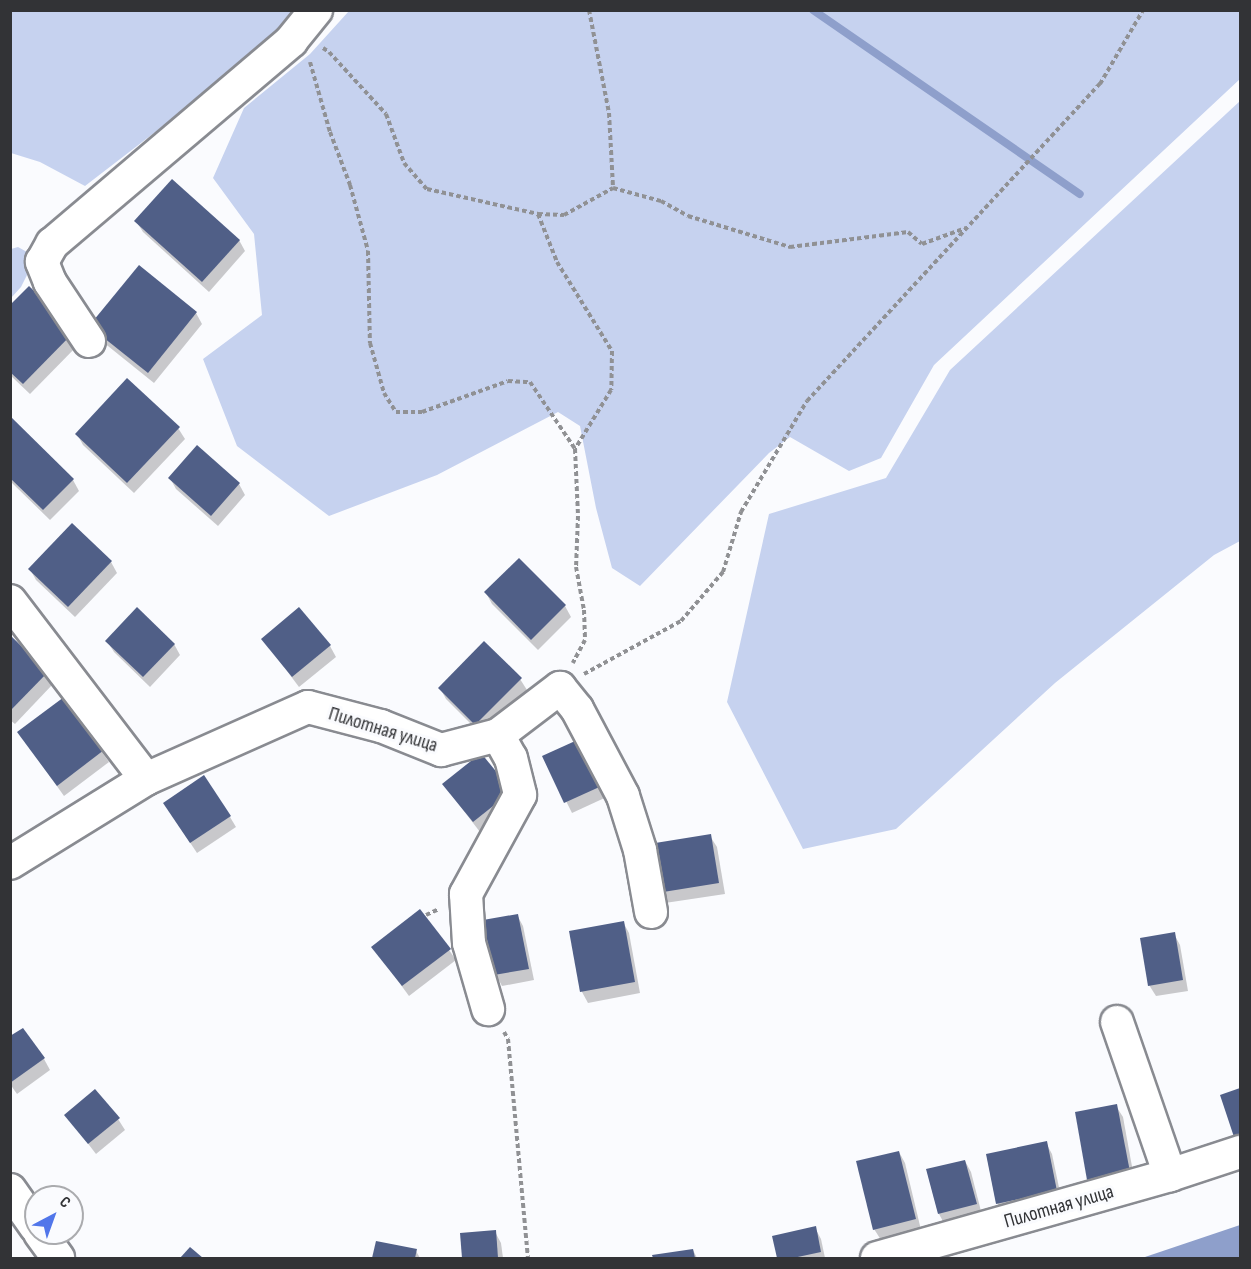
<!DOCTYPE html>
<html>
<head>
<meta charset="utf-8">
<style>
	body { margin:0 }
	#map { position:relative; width:1251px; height:1269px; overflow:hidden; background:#fafbfe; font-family:"Sofia Sans Condensed",sans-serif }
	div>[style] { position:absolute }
	.green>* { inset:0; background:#c6d2ef }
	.water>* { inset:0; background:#8e9fcb }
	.shadow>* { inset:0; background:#0003 }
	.stream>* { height:8px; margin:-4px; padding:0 4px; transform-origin:4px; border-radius:4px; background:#8e9fcb }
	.building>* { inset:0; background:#505f87 }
	.path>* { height:4px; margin-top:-2px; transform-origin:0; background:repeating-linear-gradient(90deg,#909194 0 4.5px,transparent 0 7.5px) }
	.roads { filter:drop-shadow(2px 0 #898b91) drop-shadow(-2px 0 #898b91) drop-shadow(0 2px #898b91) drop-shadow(0 -2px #898b91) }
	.minor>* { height:32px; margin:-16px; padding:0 16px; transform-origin:16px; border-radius:16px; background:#fff }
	span { translate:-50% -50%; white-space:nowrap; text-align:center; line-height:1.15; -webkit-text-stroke:6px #fafbfe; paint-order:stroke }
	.street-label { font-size:20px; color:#323336 }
	.frame { position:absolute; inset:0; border:12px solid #323336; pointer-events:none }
	.north { position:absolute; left:24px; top:1185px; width:60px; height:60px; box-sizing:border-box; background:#fafbfe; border:2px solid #aaabae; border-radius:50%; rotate:41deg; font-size:16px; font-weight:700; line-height:24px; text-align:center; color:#323336 }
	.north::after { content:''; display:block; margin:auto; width:21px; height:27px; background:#5176ea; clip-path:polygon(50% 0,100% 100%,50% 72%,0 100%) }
</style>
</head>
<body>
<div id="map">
	<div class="green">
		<i style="clip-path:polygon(10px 11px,297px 11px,263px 49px,85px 186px,40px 162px,11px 153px)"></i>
		<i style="clip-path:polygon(349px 11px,1240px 11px,1240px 79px,934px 365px,881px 458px,849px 471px,790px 437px,769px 453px,640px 586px,612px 568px,596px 508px,580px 426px,558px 412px,437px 475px,329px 516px,237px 446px,203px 359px,262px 315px,254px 234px,213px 178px,244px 108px,310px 54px)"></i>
		<i style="clip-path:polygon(1240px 101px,1240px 541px,1214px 555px,1055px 683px,896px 829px,803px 849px,727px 702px,769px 514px,886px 478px,950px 370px)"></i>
		<i style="clip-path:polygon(18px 247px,36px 257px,21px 287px,11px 298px,11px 249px)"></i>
	</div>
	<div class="water">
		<i style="clip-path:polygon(1240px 1225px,1240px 1258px,1142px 1258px)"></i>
	</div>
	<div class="shadow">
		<i style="clip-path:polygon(136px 221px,239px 240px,245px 251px,209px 292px,143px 232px)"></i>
		<i style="clip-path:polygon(10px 307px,80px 343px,30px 394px,10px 375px)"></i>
		<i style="clip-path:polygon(196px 313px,202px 324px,154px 383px,98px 338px)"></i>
		<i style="clip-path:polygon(10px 418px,73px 480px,79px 491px,50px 520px,10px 481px)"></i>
		<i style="clip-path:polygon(178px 428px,185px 439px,134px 493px,83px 445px,77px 434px)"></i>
		<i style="clip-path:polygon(197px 447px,239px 484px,245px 495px,218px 526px,176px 489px,170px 478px)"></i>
		<i style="clip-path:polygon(519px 560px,565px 606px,571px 617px,538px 650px,492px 604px,486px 593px)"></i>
		<i style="clip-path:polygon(111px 562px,117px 573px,75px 617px,36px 580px,30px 569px)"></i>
		<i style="clip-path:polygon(10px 637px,47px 673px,53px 684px,15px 724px,10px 720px)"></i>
		<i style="clip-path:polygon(263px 639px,330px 646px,336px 657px,299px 687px)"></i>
		<i style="clip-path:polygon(107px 641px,174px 644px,180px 655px,150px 687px,114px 652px)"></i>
		<i style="clip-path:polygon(520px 679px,527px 690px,482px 735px,446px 699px,440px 688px)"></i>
		<i style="clip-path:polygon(64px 699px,109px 762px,64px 796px,19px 733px)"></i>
		<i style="clip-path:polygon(583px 739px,611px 795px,572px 813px,544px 757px)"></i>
		<i style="clip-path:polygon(444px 785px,517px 803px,480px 832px)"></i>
		<i style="clip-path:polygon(171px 814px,230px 817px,236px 827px,197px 853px)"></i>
		<i style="clip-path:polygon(710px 836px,717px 847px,725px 894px,665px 903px,659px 892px)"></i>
		<i style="clip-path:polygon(517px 915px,523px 926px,534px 980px,502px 986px,496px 975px,485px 922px)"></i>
		<i style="clip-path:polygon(623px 922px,629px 933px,640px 993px,588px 1003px,582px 992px,571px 932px)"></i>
		<i style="clip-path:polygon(1174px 934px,1180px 945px,1188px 991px,1156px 996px,1149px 985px)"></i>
		<i style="clip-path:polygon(373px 947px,449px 950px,456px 960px,409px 996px)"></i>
		<i style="clip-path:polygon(10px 1038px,44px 1059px,50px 1070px,17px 1094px,10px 1084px)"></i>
		<i style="clip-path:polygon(1240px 1089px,1240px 1144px,1222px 1096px)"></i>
		<i style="clip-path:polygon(1116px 1106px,1123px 1117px,1135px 1183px,1095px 1190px,1089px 1179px)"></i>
		<i style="clip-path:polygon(66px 1115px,118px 1119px,125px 1130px,96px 1154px)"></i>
		<i style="clip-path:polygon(1046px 1143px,1052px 1154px,1062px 1202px,1004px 1214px,997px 1203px)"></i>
		<i style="clip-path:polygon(899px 1152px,905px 1163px,921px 1230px,881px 1240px,874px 1229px)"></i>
		<i style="clip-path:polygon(965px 1161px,971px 1172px,982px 1215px,945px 1225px,939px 1214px)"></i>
		<i style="clip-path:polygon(815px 1228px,821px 1239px,825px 1258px,779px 1258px,774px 1237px)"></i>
		<i style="clip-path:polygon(495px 1232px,501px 1243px,503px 1258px,464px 1258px,461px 1235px)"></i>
		<i style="clip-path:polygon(377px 1243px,416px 1251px,420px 1258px,374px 1258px)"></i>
		<i style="clip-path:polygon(693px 1250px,697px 1258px,654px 1258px,654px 1256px)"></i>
	</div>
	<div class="stream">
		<i style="left:813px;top:10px;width:324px;rotate:34.6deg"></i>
	</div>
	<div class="building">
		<i style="clip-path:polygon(172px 179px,240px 240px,202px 282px,134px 221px)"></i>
		<i style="clip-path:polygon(139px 265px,197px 312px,148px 373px,89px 326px)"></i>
		<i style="clip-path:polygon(29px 286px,75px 331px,23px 384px,10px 372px,10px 305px)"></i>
		<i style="clip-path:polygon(127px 378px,180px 427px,127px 483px,75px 434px)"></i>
		<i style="clip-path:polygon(10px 416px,74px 479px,43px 510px,10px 478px)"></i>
		<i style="clip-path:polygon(197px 445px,240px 483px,211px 516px,168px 478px)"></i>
		<i style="clip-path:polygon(72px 523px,112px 561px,68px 607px,28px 569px)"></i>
		<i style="clip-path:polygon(519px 558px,566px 605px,531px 640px,484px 592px)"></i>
		<i style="clip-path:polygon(137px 607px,175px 644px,143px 677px,105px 641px)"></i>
		<i style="clip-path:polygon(299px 607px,331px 645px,292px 677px,261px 639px)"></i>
		<i style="clip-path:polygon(10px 635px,48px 672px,10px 711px)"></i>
		<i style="clip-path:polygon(484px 641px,522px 678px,475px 725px,438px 688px)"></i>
		<i style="clip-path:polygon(64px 697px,104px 750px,57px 786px,17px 732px)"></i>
		<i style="clip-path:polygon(584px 737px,606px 784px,564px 803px,542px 756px)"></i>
		<i style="clip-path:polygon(481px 753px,512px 791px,473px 822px,442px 784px)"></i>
		<i style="clip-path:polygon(204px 775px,231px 816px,190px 843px,163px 803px)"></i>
		<i style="clip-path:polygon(711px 834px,719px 883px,657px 893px,649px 844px)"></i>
		<i style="clip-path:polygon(420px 909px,451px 949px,402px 986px,371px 947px)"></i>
		<i style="clip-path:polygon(518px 914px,529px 969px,494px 975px,483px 920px)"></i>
		<i style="clip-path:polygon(624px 921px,635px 982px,580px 992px,569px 931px)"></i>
		<i style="clip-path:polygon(1175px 932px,1183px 980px,1148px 986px,1140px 938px)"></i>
		<i style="clip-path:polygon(23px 1028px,45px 1058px,10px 1083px,10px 1036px)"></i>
		<i style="clip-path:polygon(1240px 1088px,1240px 1134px,1234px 1137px,1220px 1095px)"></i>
		<i style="clip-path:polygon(95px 1089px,120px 1118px,88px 1144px,64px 1115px)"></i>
		<i style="clip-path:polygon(1117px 1104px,1130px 1172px,1087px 1180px,1075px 1112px)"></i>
		<i style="clip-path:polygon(1047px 1141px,1057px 1191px,996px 1204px,986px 1154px)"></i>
		<i style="clip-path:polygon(899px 1151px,916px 1219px,873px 1230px,856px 1161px)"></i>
		<i style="clip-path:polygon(965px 1160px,977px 1204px,938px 1214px,926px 1169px)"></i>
		<i style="clip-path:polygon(816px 1226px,821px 1252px,793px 1258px,777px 1258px,772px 1236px)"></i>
		<i style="clip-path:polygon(496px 1230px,498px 1258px,462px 1258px,460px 1233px)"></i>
		<i style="clip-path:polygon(376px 1241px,417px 1249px,415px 1258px,372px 1258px)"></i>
		<i style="clip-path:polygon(190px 1247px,203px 1258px,180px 1258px)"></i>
		<i style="clip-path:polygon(693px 1249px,695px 1258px,653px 1258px,652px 1255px)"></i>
	</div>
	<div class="path">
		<i style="left:589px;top:10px;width:105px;rotate:79deg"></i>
		<i style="left:609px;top:113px;width:75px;rotate:86.9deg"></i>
		<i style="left:323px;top:48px;width:7px;rotate:34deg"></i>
		<i style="left:329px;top:52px;width:84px;rotate:47.4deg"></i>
		<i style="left:386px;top:114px;width:52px;rotate:69.8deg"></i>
		<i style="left:404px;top:163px;width:35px;rotate:49deg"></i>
		<i style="left:427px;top:189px;width:114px;rotate:12.7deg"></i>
		<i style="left:538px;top:214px;width:26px;rotate:2deg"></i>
		<i style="left:564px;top:215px;width:56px;rotate:-28.9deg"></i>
		<i style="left:613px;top:188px;width:50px;rotate:15.2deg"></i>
		<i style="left:661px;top:201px;width:31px;rotate:29deg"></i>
		<i style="left:688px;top:216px;width:107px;rotate:16.9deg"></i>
		<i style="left:790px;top:247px;width:119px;rotate:-7.2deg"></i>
		<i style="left:908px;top:232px;width:18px;rotate:41deg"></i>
		<i style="left:922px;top:244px;width:47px;rotate:-20deg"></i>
		<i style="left:310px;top:62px;width:73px;rotate:74.1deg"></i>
		<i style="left:330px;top:132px;width:57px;rotate:69.3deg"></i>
		<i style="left:350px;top:185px;width:68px;rotate:74.7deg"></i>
		<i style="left:368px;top:251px;width:92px;rotate:88.8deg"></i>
		<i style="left:370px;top:343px;width:52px;rotate:74.4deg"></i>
		<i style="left:384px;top:393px;width:22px;rotate:58deg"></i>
		<i style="left:396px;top:412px;width:26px"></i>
		<i style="left:422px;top:412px;width:91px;rotate:-19.8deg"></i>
		<i style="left:508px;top:381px;width:22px;rotate:3deg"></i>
		<i style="left:530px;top:382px;width:81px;rotate:56.1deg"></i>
		<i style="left:575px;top:449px;width:67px;rotate:87.4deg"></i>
		<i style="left:578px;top:516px;width:51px;rotate:92.2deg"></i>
		<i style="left:576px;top:567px;width:44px;rotate:79.5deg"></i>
		<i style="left:584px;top:610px;width:30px;rotate:88deg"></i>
		<i style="left:585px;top:640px;width:26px;rotate:118deg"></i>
		<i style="left:538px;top:214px;width:52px;rotate:68.4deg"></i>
		<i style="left:557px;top:262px;width:105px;rotate:58.3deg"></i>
		<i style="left:612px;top:351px;width:39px;rotate:91deg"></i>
		<i style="left:611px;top:390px;width:69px;rotate:121.4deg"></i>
		<i style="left:584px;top:674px;width:111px;rotate:-28.7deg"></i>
		<i style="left:681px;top:621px;width:65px;rotate:-49.4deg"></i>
		<i style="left:723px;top:572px;width:63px;rotate:-73.3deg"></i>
		<i style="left:741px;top:512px;width:129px;rotate:-59.3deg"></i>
		<i style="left:807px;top:401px;width:432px;rotate:-47.3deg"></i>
		<i style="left:1100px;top:84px;width:86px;rotate:-59.8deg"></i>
		<i style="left:426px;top:915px;width:14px;rotate:-25deg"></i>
		<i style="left:504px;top:1032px;width:8px;rotate:60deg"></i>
		<i style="left:508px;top:1039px;width:220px;rotate:84.8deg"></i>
	</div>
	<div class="roads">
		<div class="minor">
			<i style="left:89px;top:341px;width:71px;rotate:-123.5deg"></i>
			<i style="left:50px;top:282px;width:22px;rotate:-112deg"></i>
			<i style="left:42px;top:262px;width:21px;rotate:-61deg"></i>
			<i style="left:52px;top:244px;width:314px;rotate:-40.3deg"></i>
			<i style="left:291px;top:41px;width:40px;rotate:-51deg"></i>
			<i style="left:10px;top:601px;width:224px;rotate:52.6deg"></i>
			<i style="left:498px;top:735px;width:78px;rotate:-37.2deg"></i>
			<i style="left:560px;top:688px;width:27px;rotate:51deg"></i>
			<i style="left:577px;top:709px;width:98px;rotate:62.1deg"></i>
			<i style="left:623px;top:796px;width:57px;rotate:72.5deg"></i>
			<i style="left:640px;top:850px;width:63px;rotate:79.9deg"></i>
			<i style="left:10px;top:863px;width:160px;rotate:-31.7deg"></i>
			<i style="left:146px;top:779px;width:177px;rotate:-24deg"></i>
			<i style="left:308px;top:707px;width:75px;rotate:14.6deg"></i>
			<i style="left:381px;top:726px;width:65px;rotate:21.8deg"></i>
			<i style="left:441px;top:750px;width:59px;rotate:-14.7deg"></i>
			<i style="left:498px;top:735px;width:26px;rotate:61deg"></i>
			<i style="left:511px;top:758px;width:38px;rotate:76deg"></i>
			<i style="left:520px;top:795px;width:113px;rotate:118.6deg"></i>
			<i style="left:466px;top:894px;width:49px;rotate:86.5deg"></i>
			<i style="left:469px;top:943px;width:69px;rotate:73.9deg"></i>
			<i style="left:1117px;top:1022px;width:162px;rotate:70.9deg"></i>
			<i style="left:10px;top:1190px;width:45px;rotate:54.9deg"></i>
			<i style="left:40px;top:1233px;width:31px;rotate:54deg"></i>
			<i style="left:877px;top:1258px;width:305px;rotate:-15.8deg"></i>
			<i style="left:1170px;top:1175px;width:74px;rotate:-18.2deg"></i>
		</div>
	</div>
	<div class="street-label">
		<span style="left:383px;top:730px;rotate:17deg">Пилотная улица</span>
		<span style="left:1059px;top:1207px;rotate:-16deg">Пилотная улица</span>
	</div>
	<div class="frame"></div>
	<div class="north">С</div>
</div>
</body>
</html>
